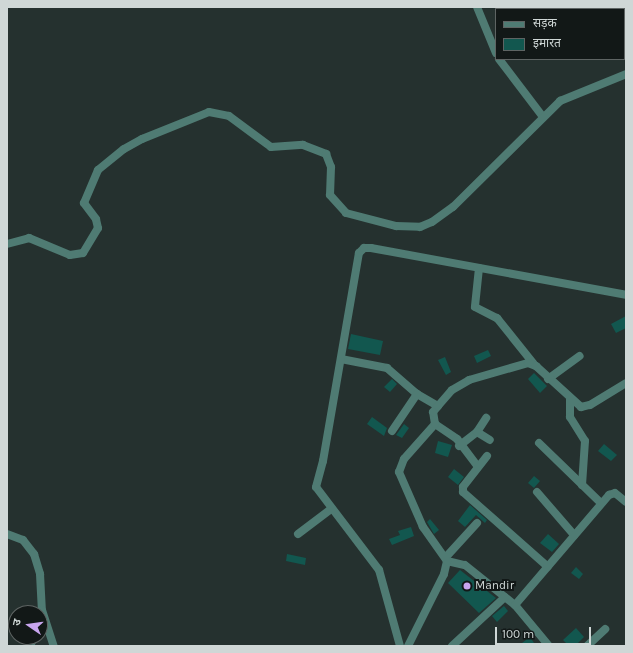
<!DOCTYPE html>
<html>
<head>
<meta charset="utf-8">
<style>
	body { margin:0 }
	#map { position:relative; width:633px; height:653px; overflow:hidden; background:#25312f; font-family:Karla,"Noto Sans Devanagari",sans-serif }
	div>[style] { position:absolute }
	.building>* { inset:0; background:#12574f }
	.minor>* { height:8px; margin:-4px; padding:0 4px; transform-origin:4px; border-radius:4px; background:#4f7b73 }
	.dots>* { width:11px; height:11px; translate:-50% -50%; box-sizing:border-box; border:2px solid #121817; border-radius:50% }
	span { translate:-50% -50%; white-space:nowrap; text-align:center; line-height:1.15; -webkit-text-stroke:4px #121817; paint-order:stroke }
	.poi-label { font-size:12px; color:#cfd7d6 }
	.left { translate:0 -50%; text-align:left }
	.frame { position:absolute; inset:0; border:8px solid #cfd7d6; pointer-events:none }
	.legend { position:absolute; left:495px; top:8px; width:130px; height:52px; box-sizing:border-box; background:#121817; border:1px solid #5e6463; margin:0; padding:5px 7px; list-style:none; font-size:12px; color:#cfd7d6 }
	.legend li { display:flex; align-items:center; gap:8px; height:20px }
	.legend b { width:20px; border:1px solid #5e6463 }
	.north { position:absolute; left:8px; top:605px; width:40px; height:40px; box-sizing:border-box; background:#121817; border:1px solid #5e6463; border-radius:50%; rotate:283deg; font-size:11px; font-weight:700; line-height:16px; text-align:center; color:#cfd7d6 }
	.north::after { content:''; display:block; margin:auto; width:14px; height:18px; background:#c8a5ee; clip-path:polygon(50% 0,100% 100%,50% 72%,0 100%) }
	.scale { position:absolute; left:495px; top:627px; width:96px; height:18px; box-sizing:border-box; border:2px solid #cfd7d6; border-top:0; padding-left:5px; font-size:12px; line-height:14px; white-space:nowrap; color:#cfd7d6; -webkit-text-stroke:3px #121817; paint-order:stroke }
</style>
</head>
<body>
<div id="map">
	<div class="building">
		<i style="clip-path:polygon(626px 316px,626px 328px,616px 333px,611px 324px)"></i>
		<i style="clip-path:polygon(351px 334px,383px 341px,380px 355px,348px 349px)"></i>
		<i style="clip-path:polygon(488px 350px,491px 356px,477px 363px,474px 356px)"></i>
		<i style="clip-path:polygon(445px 357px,451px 372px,446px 375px,438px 360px)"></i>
		<i style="clip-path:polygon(534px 373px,547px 386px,540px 393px,528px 379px)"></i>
		<i style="clip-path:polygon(392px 379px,397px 384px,390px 392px,384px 387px)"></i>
		<i style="clip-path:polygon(372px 417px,387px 428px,384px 436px,367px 424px)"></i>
		<i style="clip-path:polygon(404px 424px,409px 428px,402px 438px,396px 435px)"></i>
		<i style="clip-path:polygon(438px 441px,452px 445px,448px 457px,435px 453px)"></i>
		<i style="clip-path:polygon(604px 444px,617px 455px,611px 461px,598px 451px)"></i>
		<i style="clip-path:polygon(454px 469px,464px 477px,458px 485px,448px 477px)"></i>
		<i style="clip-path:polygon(534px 476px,540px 481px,534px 488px,528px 483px)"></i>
		<i style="clip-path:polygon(470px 505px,487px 520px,485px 523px,476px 515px,465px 527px,458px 521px)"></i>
		<i style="clip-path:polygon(430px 519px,439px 530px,434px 534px,427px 522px)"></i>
		<i style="clip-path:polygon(411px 527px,414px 536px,392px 545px,389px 539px,400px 535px,398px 531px)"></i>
		<i style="clip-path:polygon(548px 534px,559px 544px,552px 552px,540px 543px)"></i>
		<i style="clip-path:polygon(287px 554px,306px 558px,305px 565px,286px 561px)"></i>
		<i style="clip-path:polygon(576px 567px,583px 574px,579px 579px,571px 573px)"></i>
		<i style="clip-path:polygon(460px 570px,496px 598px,479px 613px,448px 583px)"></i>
		<i style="clip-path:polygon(504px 606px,508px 611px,497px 622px,492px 616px)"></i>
		<i style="clip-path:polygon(576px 628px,584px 637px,575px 646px,569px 646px,563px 640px)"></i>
		<i style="clip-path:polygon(530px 637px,536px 646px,518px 646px)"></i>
	</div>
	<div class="minor">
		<i style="left:477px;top:7px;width:50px;rotate:67.6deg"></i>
		<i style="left:499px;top:59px;width:73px;rotate:52.8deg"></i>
		<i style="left:7px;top:244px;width:23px;rotate:-15deg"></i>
		<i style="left:29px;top:238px;width:44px;rotate:22.5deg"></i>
		<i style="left:70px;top:255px;width:13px;rotate:-9deg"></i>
		<i style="left:83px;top:253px;width:29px;rotate:-59deg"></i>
		<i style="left:98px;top:228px;width:9px;rotate:-103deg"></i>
		<i style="left:96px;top:219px;width:20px;rotate:-127deg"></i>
		<i style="left:84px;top:203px;width:36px;rotate:-67deg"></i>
		<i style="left:98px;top:170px;width:33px;rotate:-39deg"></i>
		<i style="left:124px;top:149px;width:21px;rotate:-29deg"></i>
		<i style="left:142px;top:139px;width:72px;rotate:-21.9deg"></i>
		<i style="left:209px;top:112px;width:20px;rotate:11deg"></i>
		<i style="left:229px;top:116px;width:52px;rotate:36.4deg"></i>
		<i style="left:271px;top:147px;width:32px;rotate:-4deg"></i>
		<i style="left:303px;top:145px;width:25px;rotate:21deg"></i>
		<i style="left:326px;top:154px;width:14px;rotate:69deg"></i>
		<i style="left:331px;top:167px;width:28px;rotate:92deg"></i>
		<i style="left:330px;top:195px;width:24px;rotate:48deg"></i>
		<i style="left:346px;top:213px;width:52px;rotate:14.6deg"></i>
		<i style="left:396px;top:226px;width:24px;rotate:2deg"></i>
		<i style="left:420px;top:227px;width:13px;rotate:-23deg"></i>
		<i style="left:432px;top:222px;width:26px;rotate:-36deg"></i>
		<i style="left:453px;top:207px;width:151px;rotate:-44.7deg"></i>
		<i style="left:560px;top:101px;width:71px;rotate:-22.2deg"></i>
		<i style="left:479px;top:268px;width:39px;rotate:96deg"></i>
		<i style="left:475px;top:307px;width:25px;rotate:27deg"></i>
		<i style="left:497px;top:318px;width:58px;rotate:51.3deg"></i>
		<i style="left:341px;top:359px;width:47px;rotate:11.1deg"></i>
		<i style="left:387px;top:368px;width:40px;rotate:41deg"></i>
		<i style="left:417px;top:394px;width:24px;rotate:30deg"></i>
		<i style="left:548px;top:379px;width:39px;rotate:-36deg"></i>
		<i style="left:570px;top:399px;width:18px;rotate:90deg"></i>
		<i style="left:570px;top:417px;width:28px;rotate:58deg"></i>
		<i style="left:585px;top:441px;width:44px;rotate:93.9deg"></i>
		<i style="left:435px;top:424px;width:27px;rotate:34deg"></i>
		<i style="left:457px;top:439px;width:34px;rotate:53deg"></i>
		<i style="left:392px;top:431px;width:45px;rotate:-56deg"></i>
		<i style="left:477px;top:432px;width:17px;rotate:-57deg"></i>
		<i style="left:539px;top:443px;width:86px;rotate:44.1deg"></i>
		<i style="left:459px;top:446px;width:23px;rotate:-38deg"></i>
		<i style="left:477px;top:432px;width:15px;rotate:32deg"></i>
		<i style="left:487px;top:456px;width:39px;rotate:128deg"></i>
		<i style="left:463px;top:487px;width:5px;rotate:90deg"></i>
		<i style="left:463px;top:492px;width:113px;rotate:41.4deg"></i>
		<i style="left:537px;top:492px;width:57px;rotate:49.3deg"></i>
		<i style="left:7px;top:534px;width:17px;rotate:21deg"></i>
		<i style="left:23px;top:540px;width:18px;rotate:52deg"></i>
		<i style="left:34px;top:554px;width:21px;rotate:73deg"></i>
		<i style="left:40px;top:574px;width:36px;rotate:87deg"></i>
		<i style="left:42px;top:610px;width:38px;rotate:72deg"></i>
		<i style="left:298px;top:534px;width:41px;rotate:-37.1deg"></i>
		<i style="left:446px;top:557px;width:46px;rotate:-47.6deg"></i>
		<i style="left:447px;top:561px;width:18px;rotate:13deg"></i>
		<i style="left:465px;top:565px;width:64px;rotate:38.7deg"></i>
		<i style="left:515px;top:605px;width:53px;rotate:50.3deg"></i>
		<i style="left:515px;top:605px;width:145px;rotate:-49.5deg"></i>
		<i style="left:609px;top:495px;width:6px;rotate:-18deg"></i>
		<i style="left:615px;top:493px;width:14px;rotate:39deg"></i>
		<i style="left:30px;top:646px;width:10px;rotate:-66deg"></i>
		<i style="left:400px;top:646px;width:79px;rotate:-105.4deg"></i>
		<i style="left:379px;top:570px;width:104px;rotate:-127.2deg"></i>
		<i style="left:316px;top:487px;width:27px;rotate:-75deg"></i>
		<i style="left:323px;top:461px;width:211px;rotate:-80.2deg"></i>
		<i style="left:359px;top:253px;width:7px;rotate:-45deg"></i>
		<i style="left:364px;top:248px;width:7px"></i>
		<i style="left:371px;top:248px;width:259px;rotate:10.4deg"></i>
		<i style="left:408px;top:646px;width:80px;rotate:-63.4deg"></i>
		<i style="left:444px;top:574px;width:13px;rotate:-77deg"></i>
		<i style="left:447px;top:561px;width:42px;rotate:-125.2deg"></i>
		<i style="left:423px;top:527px;width:60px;rotate:-113.6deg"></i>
		<i style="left:399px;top:472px;width:14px;rotate:-69deg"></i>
		<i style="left:404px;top:459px;width:47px;rotate:-48.5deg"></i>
		<i style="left:435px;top:424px;width:12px;rotate:-99deg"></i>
		<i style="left:433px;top:412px;width:8px;rotate:-50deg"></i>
		<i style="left:438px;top:406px;width:21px;rotate:-49deg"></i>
		<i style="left:452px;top:390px;width:20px;rotate:-30deg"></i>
		<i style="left:469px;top:380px;width:61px;rotate:-16.1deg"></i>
		<i style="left:528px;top:363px;width:9px;rotate:21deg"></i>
		<i style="left:536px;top:366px;width:61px;rotate:42.3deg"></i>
		<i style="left:581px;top:407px;width:9px;rotate:-13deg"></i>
		<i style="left:590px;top:405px;width:42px;rotate:-31.4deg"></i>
		<i style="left:452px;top:646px;width:72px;rotate:-42.8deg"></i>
		<i style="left:587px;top:646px;width:25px;rotate:-43deg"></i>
	</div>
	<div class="dots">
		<i style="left:467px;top:586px;background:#c8a5ee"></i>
	</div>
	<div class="poi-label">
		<span class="left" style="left:475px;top:586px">Mandir</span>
	</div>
	<div class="frame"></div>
	<ul class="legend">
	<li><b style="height:5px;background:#4f7b73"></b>सड़क</li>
	<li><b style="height:11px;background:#12574f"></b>इमारत</li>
	</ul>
	<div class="north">उ</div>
	<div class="scale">100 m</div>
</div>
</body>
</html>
